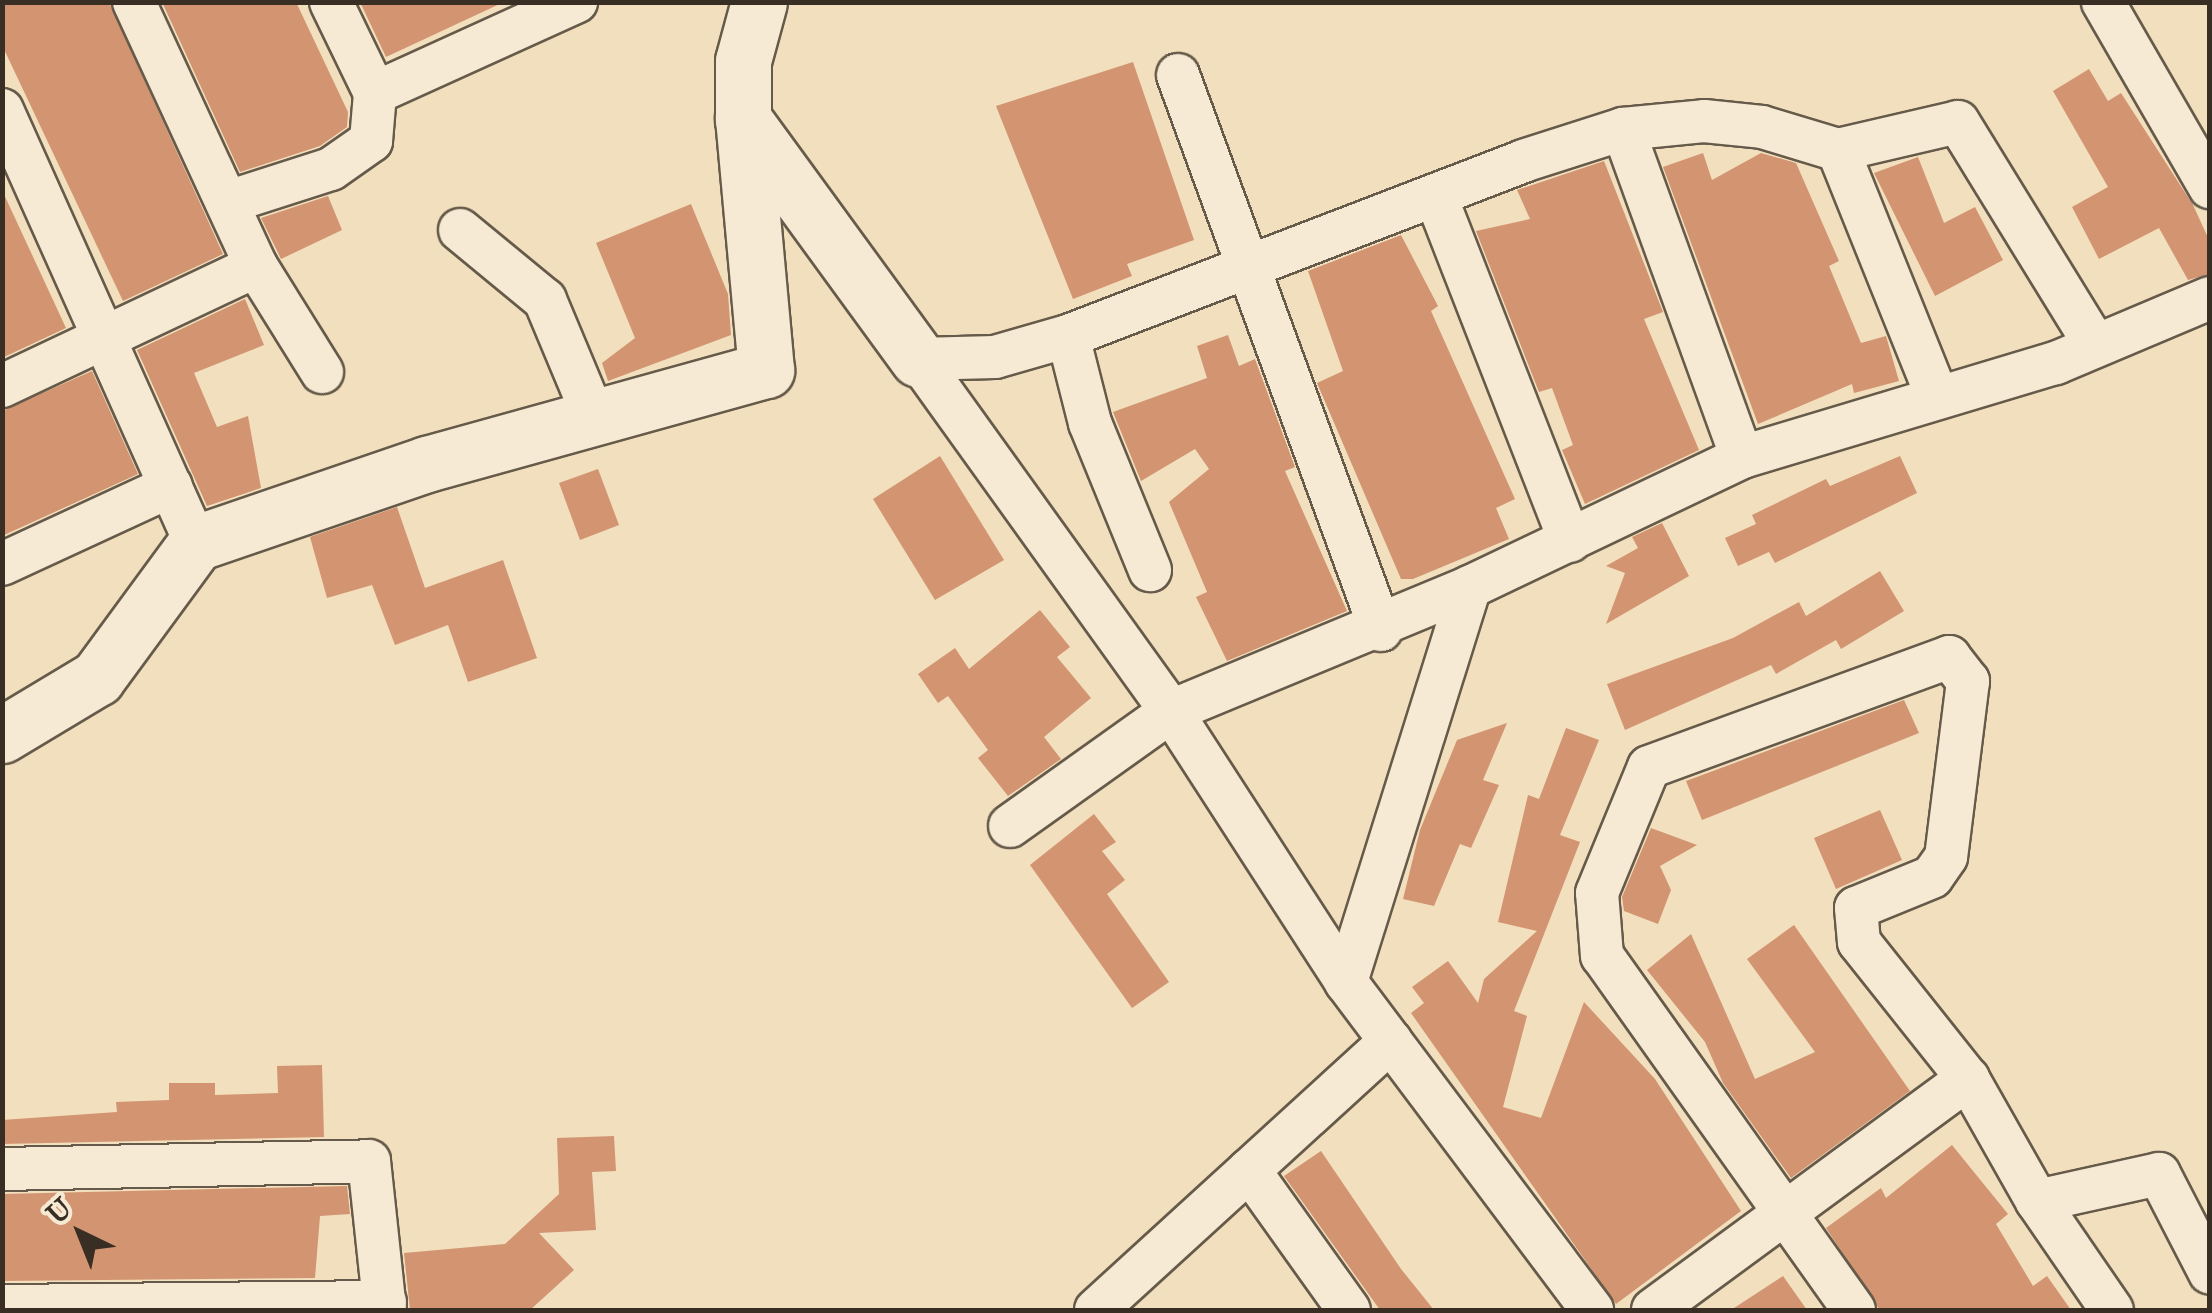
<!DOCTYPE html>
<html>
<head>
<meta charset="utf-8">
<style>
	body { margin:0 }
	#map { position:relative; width:2212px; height:1313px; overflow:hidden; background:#f1dfbd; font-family:"IM FELL Great Primer",serif }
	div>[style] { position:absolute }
	.building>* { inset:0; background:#d39472 }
	.roads { filter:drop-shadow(2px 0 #665a4a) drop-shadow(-2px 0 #665a4a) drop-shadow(0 2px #665a4a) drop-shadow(0 -2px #665a4a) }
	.street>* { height:42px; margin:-21px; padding:0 21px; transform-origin:21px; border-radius:21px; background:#f6ead4 }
	.secondary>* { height:55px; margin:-27.5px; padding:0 27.5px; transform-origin:27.5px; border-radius:27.5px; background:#f6ead4 }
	span { translate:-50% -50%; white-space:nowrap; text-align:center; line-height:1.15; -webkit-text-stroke:10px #f6ead4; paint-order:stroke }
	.frame { position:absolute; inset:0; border:5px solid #382e23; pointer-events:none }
	.north { position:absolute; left:30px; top:1183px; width:100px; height:100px; -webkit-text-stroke:8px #f6ead4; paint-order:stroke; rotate:317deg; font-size:28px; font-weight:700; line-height:40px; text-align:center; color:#382e23 }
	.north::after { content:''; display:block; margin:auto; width:35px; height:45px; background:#382e23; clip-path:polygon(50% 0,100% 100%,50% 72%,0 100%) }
</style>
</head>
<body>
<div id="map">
	<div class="building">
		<i style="clip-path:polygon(2px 2px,109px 2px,223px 254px,123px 301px,2px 45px)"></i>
		<i style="clip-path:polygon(162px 2px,296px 2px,348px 112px,347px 127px,320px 146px,240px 172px)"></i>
		<i style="clip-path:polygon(360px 2px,504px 2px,386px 57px)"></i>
		<i style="clip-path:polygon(1133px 62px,1194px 240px,1127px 264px,1132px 276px,1073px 299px,996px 106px)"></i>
		<i style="clip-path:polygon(2089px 69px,2108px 101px,2121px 93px,2193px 205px,2210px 242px,2210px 274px,2188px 280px,2159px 228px,2099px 259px,2072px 207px,2108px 187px,2053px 91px)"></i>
		<i style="clip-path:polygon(1703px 153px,1712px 180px,1761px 153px,1796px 163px,1839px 261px,1829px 266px,1861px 343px,1886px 336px,1899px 381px,1854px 393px,1852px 384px,1758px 424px,1663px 167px)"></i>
		<i style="clip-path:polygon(1918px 157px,1944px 223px,1975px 207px,2003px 260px,1935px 296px,1874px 173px)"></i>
		<i style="clip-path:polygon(1604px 161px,1663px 312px,1644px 319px,1699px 450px,1585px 504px,1562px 450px,1573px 445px,1552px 388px,1539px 392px,1476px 231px,1530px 219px,1517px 190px)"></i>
		<i style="clip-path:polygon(2px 190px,66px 328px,2px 358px)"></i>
		<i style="clip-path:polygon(328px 196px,342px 230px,281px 259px,261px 218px)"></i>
		<i style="clip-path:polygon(691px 204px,728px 294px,731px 335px,608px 381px,602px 363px,635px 338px,596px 243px)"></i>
		<i style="clip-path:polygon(1401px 235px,1438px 306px,1431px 311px,1515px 499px,1496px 508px,1509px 539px,1413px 579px,1401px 579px,1317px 383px,1343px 371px,1308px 271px)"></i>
		<i style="clip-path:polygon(245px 299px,264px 345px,194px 373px,217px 427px,248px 416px,261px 488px,207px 506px,137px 350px)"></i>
		<i style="clip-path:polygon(1228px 335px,1239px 366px,1255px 359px,1295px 467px,1285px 471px,1347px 611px,1227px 661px,1196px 597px,1207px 592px,1169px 502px,1209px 469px,1195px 449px,1141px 481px,1113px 412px,1207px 378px,1197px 346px)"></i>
		<i style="clip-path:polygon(92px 371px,138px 474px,2px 536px,2px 411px)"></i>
		<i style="clip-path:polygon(940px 456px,1004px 560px,935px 600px,873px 499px)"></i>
		<i style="clip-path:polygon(1900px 456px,1917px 493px,1775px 563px,1769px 552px,1738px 566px,1725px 538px,1756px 524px,1752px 515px,1826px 479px,1830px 486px)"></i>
		<i style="clip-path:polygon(598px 469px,619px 525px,580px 540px,559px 483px)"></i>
		<i style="clip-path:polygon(397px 507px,425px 588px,503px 560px,537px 658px,468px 682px,448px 625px,395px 645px,372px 585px,327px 598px,310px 537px)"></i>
		<i style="clip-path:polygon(1662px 523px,1689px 576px,1606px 624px,1625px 573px,1606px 566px,1638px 548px,1632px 537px)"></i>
		<i style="clip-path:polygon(1880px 571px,1904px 611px,1841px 649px,1836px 640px,1776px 674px,1771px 665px,1625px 730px,1607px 684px,1733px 638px,1799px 602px,1806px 616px)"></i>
		<i style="clip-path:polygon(1040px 610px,1070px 647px,1057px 657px,1091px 698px,1044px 737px,1061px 759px,1008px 796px,978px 758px,988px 750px,948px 696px,938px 703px,918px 674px,955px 648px,969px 669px)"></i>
		<i style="clip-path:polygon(1904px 700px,1919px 733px,1702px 820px,1686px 781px)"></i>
		<i style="clip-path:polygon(1507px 723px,1483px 780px,1499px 785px,1471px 848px,1460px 844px,1434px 906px,1403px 899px,1420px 830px,1457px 740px)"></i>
		<i style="clip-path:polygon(1566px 728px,1599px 740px,1560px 835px,1580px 842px,1514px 1011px,1527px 1016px,1503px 1107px,1541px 1118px,1584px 1002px,1655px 1079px,1741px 1211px,1616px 1304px,1411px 1013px,1424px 1003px,1412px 987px,1448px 961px,1478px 1003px,1484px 979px,1537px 931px,1498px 922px,1528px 795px,1539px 799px)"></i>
		<i style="clip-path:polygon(1880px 810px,1902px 860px,1836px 889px,1814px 838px)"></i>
		<i style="clip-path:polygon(1094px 814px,1116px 842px,1102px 851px,1125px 880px,1107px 894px,1169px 982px,1132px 1008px,1030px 865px)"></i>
		<i style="clip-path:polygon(1651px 828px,1697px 845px,1660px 866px,1671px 890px,1658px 924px,1624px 911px,1622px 897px)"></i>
		<i style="clip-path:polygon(1794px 925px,1910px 1091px,1791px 1178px,1723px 1083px,1705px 1042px,1647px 970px,1691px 934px,1755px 1079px,1815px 1052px,1747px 959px)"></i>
		<i style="clip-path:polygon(322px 1065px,324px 1137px,2px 1144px,2px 1120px,117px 1112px,116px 1102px,169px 1100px,169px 1083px,215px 1083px,215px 1095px,278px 1093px,277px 1066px)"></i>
		<i style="clip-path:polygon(614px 1136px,616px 1171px,592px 1172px,596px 1230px,539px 1233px,574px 1270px,530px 1310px,410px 1310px,404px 1253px,505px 1244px,559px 1194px,557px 1138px)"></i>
		<i style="clip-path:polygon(1952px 1145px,2008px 1214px,1996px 1224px,2033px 1286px,2047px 1276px,2071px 1310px,1879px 1309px,1826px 1228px,1881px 1188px,1886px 1198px)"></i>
		<i style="clip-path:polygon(1321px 1151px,1401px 1269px,1434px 1310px,1380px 1310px,1284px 1176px)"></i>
		<i style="clip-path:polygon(347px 1186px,350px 1214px,320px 1216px,315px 1278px,2px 1281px,2px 1194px)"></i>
		<i style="clip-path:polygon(1783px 1276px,1807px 1310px,1731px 1310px)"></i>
	</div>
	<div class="roads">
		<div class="street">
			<i style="left:134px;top:2px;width:291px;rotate:65.2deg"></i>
			<i style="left:331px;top:2px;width:101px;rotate:64.2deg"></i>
			<i style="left:375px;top:93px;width:221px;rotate:-24.4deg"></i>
			<i style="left:2103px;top:2px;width:214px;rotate:60deg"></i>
			<i style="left:1178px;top:75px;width:591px;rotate:69.91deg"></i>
			<i style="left:2px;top:110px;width:474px;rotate:65.9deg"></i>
			<i style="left:1623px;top:129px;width:349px;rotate:70.1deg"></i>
			<i style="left:1838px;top:150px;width:263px;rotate:68.1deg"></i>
			<i style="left:1436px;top:197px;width:369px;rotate:68.7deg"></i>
			<i style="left:228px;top:202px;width:108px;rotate:-17.8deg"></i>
			<i style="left:331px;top:169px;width:49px;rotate:-35deg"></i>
			<i style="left:371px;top:141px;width:48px;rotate:-85.2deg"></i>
			<i style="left:460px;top:230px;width:110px;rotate:39.5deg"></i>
			<i style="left:545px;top:300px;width:127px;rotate:67.3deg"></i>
			<i style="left:1068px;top:336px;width:90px;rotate:75.8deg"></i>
			<i style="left:1090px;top:423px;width:159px;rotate:67.8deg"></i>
			<i style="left:918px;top:359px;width:77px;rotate:-1.5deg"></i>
			<i style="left:995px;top:357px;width:76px;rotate:-16deg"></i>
			<i style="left:1068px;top:336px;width:487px;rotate:-21deg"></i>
			<i style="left:1523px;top:161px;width:105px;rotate:-17.7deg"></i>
			<i style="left:1623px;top:129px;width:81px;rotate:-5.6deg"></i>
			<i style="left:1704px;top:121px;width:58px;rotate:5.9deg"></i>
			<i style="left:1762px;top:127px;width:79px;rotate:16.8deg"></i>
			<i style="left:1838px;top:150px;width:123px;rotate:-13.1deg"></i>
			<i style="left:1958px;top:122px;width:262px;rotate:58.4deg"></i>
			<i style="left:918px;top:359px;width:433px;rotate:54.3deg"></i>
			<i style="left:1171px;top:711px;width:323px;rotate:57.1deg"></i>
			<i style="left:1346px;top:982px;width:410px;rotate:53.1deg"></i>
			<i style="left:2px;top:386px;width:281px;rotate:-25.3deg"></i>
			<i style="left:256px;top:266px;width:125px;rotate:58.1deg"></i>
			<i style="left:2px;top:564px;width:186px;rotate:-24.8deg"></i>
			<i style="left:1010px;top:826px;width:198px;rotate:-35.5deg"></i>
			<i style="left:1171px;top:711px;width:324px;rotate:-22.5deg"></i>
			<i style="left:1346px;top:982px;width:414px;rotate:-72.6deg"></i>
			<i style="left:1470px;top:587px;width:301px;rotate:-25.5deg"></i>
			<i style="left:1742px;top:457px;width:328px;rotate:-16.7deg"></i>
			<i style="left:2056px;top:363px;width:167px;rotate:-22.9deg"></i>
			<i style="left:2px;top:1169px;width:367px;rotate:-1.2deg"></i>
			<i style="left:369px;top:1161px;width:150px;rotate:83.9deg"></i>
			<i style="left:1249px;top:1170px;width:172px;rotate:54.5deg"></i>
			<i style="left:2037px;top:1201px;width:132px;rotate:55.5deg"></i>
			<i style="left:2px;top:1306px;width:383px;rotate:-0.6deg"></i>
			<i style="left:1096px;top:1310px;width:399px;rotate:-42.4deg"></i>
			<i style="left:1653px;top:1310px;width:391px;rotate:-36.3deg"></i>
			<i style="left:1854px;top:1310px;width:435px;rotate:-125.4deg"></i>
			<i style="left:1602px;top:956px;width:63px;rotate:-94.5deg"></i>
			<i style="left:1597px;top:893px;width:136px;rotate:-67.6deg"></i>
			<i style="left:1649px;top:767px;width:320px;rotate:-20.1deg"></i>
			<i style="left:1949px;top:657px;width:31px;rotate:52deg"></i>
			<i style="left:1968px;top:681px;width:177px;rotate:97.1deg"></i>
			<i style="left:1946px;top:857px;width:24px;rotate:125deg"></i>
			<i style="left:1932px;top:877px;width:82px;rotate:157.8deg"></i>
			<i style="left:1856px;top:908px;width:34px;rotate:85deg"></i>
			<i style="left:1859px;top:942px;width:175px;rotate:51.5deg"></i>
			<i style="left:1968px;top:1079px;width:140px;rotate:60.5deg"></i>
			<i style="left:2037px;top:1201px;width:125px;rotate:-12.5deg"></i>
			<i style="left:2159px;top:1174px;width:111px;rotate:62.7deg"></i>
		</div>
		<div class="secondary">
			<i style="left:759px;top:2px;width:61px;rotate:105.2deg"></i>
			<i style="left:743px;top:61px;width:58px;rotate:90deg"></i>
			<i style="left:743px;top:119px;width:297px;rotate:53.9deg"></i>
			<i style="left:2px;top:735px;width:111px;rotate:-31deg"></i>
			<i style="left:97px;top:678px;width:167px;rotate:-53.7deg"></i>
			<i style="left:196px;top:543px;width:244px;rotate:-18.9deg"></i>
			<i style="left:427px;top:464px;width:352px;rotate:-15.5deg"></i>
			<i style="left:766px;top:370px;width:252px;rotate:-95.2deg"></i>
		</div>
	</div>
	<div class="frame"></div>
	<div class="north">U</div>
</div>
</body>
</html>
